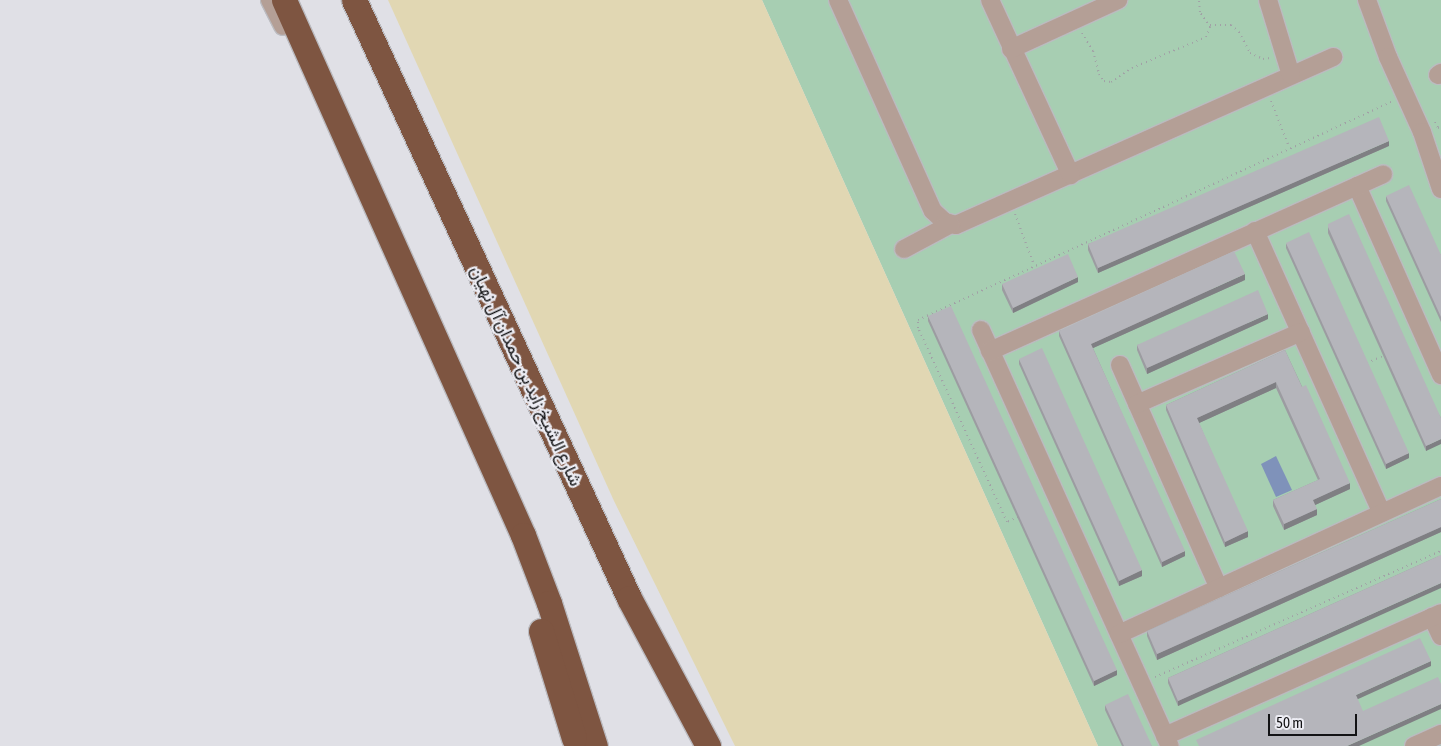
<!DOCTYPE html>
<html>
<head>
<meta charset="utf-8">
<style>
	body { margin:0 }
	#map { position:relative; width:1441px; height:746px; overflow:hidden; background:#e0e0e6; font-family:"Asap Condensed",Vazirmatn,sans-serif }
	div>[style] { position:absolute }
	.green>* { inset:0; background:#a7ceb2 }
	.sand>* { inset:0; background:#e1d7b3 }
	.water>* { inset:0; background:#7f92ba }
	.path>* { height:2px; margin-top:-1px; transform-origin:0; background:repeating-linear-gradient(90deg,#a1a1a6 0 1px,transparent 0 5px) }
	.roads { filter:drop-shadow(1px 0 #bbbbc0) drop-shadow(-1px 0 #bbbbc0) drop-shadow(0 1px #bbbbc0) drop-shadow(0 -1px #bbbbc0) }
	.minor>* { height:18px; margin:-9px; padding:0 9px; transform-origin:9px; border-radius:9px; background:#b49f96 }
	.highway>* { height:25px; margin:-12.5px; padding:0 12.5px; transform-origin:12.5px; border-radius:12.5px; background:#7e5541 }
	.wall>* { inset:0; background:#9c9ca1 }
	.shaded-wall>* { inset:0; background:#7f7f83 }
	.building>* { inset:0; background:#b5b5bb }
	span { translate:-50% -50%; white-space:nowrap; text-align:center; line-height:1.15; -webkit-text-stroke:4.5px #ededf4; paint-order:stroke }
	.street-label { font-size:18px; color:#131315 }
	.scale { position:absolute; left:1268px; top:714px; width:89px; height:22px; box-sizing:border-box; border:2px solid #131315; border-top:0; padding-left:6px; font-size:15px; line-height:18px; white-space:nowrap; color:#131315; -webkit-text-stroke:4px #ededf4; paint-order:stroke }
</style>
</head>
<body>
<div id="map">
	<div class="green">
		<i style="clip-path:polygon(762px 0,1441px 0,1441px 746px,1098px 746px)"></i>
	</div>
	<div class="sand">
		<i style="clip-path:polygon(388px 0,762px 0,1098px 746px,735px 746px,614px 501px)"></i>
	</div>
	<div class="water">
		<i style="clip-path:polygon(1276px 456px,1292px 490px,1276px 497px,1261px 464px)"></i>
	</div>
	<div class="path">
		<i style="left:1210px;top:25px;width:21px"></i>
		<i style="left:1231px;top:25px;width:11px;rotate:41deg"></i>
		<i style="left:1239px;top:32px;width:24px;rotate:62deg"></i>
		<i style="left:1250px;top:53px;width:14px;rotate:25deg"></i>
		<i style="left:1263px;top:59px;width:7px;rotate:-8deg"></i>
		<i style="left:1082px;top:33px;width:21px;rotate:59deg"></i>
		<i style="left:1093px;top:51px;width:24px;rotate:75deg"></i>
		<i style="left:1099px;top:74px;width:9px;rotate:54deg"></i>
		<i style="left:1104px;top:81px;width:7px;rotate:8deg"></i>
		<i style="left:1111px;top:82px;width:25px;rotate:-34deg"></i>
		<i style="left:1132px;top:68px;width:80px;rotate:-22.7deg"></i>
		<i style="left:1206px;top:37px;width:11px;rotate:-68deg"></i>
		<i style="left:1210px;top:27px;width:18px;rotate:-124deg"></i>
		<i style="left:1200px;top:12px;width:12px;rotate:-95deg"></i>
		<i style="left:1271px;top:101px;width:49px;rotate:68.6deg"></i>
		<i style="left:1435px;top:122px;width:7px;rotate:63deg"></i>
		<i style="left:1438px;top:128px;width:3px;rotate:-18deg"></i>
		<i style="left:1015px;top:214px;width:54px;rotate:69.6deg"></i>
		<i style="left:1367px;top:363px;width:20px;rotate:-24deg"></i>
		<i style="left:1018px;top:517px;width:12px;rotate:156deg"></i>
		<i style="left:1007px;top:522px;width:213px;rotate:-114.6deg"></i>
		<i style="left:918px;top:328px;width:8px;rotate:-90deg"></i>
		<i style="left:918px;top:320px;width:521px;rotate:-24.74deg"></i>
		<i style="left:1155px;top:677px;width:313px;rotate:-23.8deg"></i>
	</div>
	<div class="roads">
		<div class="minor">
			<i style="left:270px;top:0;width:29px;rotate:63deg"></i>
			<i style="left:838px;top:0;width:231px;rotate:65.8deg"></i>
			<i style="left:933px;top:211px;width:16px;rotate:43deg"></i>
			<i style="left:945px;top:222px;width:11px;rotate:15deg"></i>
			<i style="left:956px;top:225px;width:413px;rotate:-24deg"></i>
			<i style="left:990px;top:0;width:193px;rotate:65.2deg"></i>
			<i style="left:1268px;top:0;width:78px;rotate:73deg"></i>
			<i style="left:1367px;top:0;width:61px;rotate:69.8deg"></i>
			<i style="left:1388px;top:57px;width:82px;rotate:65.6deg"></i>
			<i style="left:1422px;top:132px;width:60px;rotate:71.6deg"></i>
			<i style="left:1011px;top:49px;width:118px;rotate:-24.6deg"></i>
			<i style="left:1438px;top:75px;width:4px;rotate:-34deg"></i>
			<i style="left:1357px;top:186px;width:207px;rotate:66deg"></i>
			<i style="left:1255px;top:231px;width:309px;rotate:65.8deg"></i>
			<i style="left:904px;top:249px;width:53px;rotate:-28deg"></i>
			<i style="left:981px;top:330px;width:457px;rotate:65.6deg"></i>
			<i style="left:990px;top:351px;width:431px;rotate:-24.2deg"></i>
			<i style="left:1120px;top:365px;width:244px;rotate:66.1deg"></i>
			<i style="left:1137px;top:404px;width:179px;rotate:-23.7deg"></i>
			<i style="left:1432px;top:617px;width:21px;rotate:65deg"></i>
			<i style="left:1119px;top:634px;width:354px;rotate:-24.7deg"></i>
			<i style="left:1165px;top:736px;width:302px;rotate:-24deg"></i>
			<i style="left:1414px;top:746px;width:30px;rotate:-24deg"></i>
		</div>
		<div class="highway">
			<i style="left:284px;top:0;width:586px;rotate:65.93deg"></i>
			<i style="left:523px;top:535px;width:73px;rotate:69.1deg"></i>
			<i style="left:549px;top:603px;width:150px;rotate:72.2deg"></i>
			<i style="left:354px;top:0;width:658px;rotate:65.3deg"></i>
			<i style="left:629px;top:598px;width:168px;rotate:61.9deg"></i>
			<i style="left:541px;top:631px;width:112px;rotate:72.9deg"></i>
		</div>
	</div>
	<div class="wall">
		<i style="clip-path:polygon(1389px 146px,1098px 273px,1088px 250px,1088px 244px)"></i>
		<i style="clip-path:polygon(1386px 196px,1441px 255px,1441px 322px,1386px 201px)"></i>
		<i style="clip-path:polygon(1328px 224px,1441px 418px,1426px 451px,1328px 233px)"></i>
		<i style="clip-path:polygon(1286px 243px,1409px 458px,1386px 469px,1286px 248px)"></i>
		<i style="clip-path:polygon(1245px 280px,1093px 348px,1185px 556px,1162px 567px,1059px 336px,1059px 331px)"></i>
		<i style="clip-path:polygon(1078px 282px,1013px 313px,1002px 290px,1002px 284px)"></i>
		<i style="clip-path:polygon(928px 316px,1117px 675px,1094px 686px,928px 321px)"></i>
		<i style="clip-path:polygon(1268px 319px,1147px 374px,1137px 350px,1137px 345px)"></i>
		<i style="clip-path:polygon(1285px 350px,1350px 489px,1315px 505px,1317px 515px,1284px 530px,1273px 506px,1273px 500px,1318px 480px,1276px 388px,1199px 423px,1248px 537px,1225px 547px,1166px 410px,1166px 405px)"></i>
		<i style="clip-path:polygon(1019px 359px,1142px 576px,1119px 586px,1019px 364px)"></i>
		<i style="clip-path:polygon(1441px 499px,1441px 532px,1157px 660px,1147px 636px,1147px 631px)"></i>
		<i style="clip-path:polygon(1441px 555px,1178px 706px,1168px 683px,1168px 678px)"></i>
		<i style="clip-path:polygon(1105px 705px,1152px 746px,1122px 746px,1105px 710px)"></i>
	</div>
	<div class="shaded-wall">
		<i style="clip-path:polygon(1389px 141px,1389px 146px,1098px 273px,1098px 268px)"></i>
		<i style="clip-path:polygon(1245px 274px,1245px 280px,1091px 349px,1091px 344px)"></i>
		<i style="clip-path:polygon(1078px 277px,1078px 282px,1013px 313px,1013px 308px)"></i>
		<i style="clip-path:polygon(1268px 314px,1268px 319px,1147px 374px,1147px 368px)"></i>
		<i style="clip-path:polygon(1276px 382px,1276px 388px,1197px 424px,1197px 418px)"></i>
		<i style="clip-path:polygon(1441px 439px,1441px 444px,1426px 451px,1426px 446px)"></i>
		<i style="clip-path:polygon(1409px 453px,1409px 458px,1386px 469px,1386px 464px)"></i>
		<i style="clip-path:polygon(1350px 483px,1350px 489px,1313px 506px,1313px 500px)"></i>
		<i style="clip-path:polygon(1317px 509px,1317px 515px,1284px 530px,1284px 524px)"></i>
		<i style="clip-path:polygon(1441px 527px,1441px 532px,1157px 660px,1157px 654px)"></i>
		<i style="clip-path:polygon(1248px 531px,1248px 537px,1225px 547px,1225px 542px)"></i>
		<i style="clip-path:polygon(1185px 551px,1185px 556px,1162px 567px,1162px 562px)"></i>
		<i style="clip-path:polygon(1142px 570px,1142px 576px,1119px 586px,1119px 581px)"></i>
		<i style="clip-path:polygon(1441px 583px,1441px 588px,1178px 706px,1178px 701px)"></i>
		<i style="clip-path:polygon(1431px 661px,1431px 666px,1356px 700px,1356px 695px)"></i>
		<i style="clip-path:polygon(1117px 670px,1117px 675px,1094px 686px,1094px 681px)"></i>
		<i style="clip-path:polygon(1441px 704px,1441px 709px,1359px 746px,1347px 746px)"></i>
	</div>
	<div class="building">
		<i style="clip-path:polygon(1379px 117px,1389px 141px,1098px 268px,1088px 244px)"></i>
		<i style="clip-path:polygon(1409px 185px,1441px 255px,1441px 317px,1386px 196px)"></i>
		<i style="clip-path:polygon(1349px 214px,1441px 418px,1441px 439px,1426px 446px,1328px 227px,1328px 224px)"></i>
		<i style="clip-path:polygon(1309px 232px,1409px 453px,1386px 464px,1286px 243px)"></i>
		<i style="clip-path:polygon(1234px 251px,1245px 274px,1091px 344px,1185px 551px,1162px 562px,1059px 331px)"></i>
		<i style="clip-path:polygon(1068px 254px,1078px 277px,1013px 308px,1002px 284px)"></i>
		<i style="clip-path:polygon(1258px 290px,1268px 314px,1147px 368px,1137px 345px)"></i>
		<i style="clip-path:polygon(951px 306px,1117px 670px,1094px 681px,928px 316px)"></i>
		<i style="clip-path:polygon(1042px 348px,1142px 570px,1119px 581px,1019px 359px)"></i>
		<i style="clip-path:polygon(1285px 350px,1302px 387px,1306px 385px,1350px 483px,1313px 500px,1317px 509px,1284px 524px,1273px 500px,1320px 479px,1276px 382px,1197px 418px,1248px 531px,1225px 542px,1166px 405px)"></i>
		<i style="clip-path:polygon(1441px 499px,1441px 527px,1157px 654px,1147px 631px)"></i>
		<i style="clip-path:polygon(1441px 555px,1441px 583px,1178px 701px,1168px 678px)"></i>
		<i style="clip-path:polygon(1420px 638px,1431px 661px,1356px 695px,1363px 711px,1438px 677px,1441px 684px,1441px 704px,1347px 746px,1199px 746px,1196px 740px)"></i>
		<i style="clip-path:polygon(1128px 694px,1152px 746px,1124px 746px,1105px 705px)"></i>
	</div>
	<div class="street-label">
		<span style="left:526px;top:376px;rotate:65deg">شارع الشيخ زايد بن حمدان آل نهيان</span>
	</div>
	<div class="scale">50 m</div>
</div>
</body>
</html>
